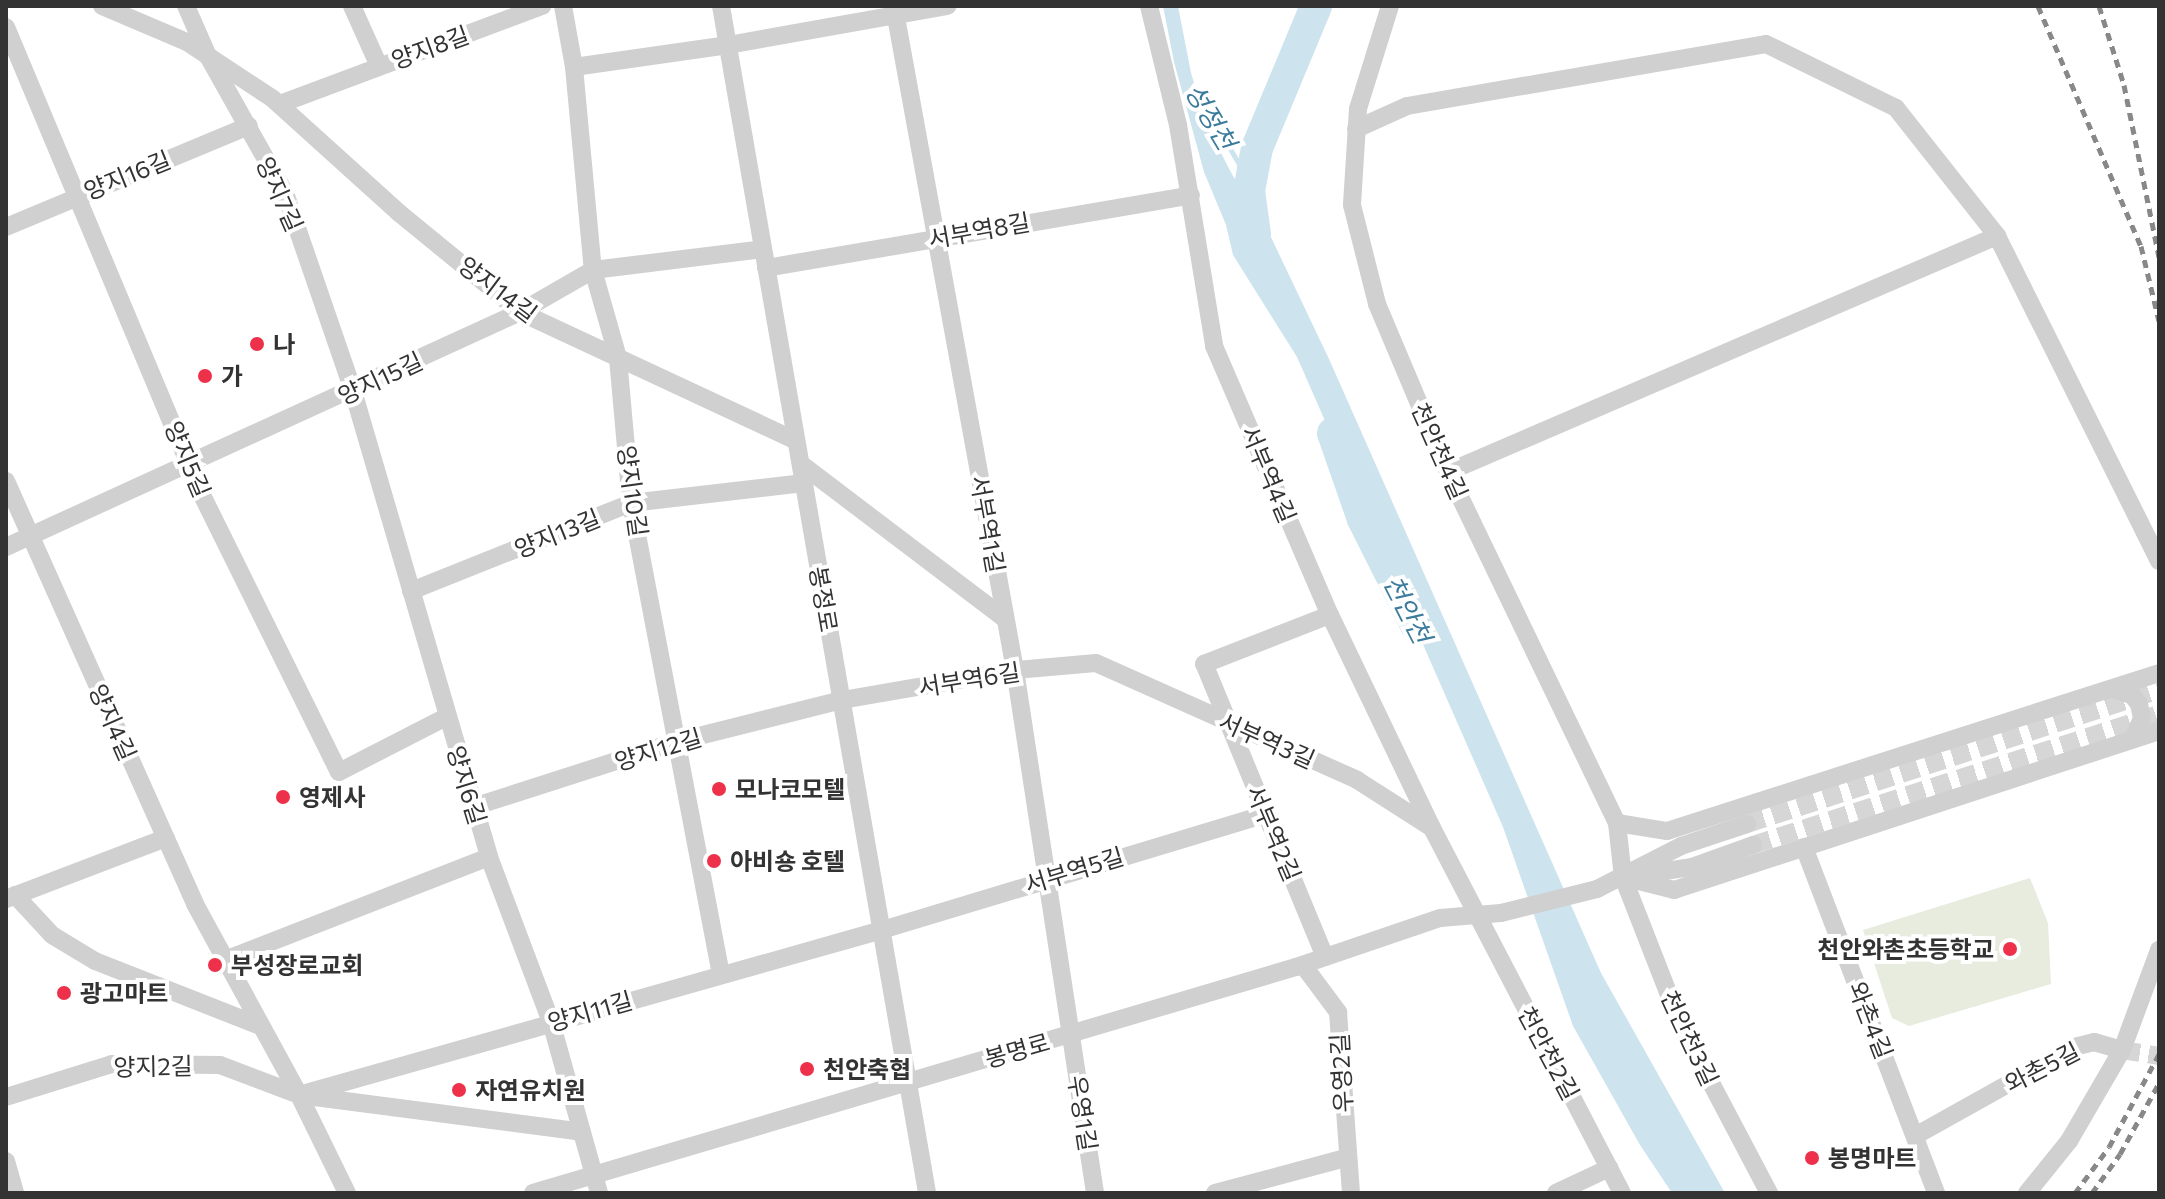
<!DOCTYPE html>
<html>
<head>
<meta charset="utf-8">
<style>
	body { margin:0 }
	#map { position:relative; width:2165px; height:1199px; overflow:hidden; background:#fff; font-family:Commissioner,"Noto Sans KR",sans-serif }
	div>[style] { position:absolute }
	.green>* { inset:0; background:#e7ecde }
	.water>* { inset:0; background:#cde4ef }
	.stream>* { height:5px; margin:-2.5px; padding:0 2.5px; transform-origin:2.5px; border-radius:2.5px; background:#cde4ef }
	.river>* { height:32px; margin:-16px; padding:0 16px; transform-origin:16px; border-radius:16px; background:#cde4ef }
	.minor-tunnel>* { height:18px; margin-top:-9px; transform-origin:0; background:repeating-linear-gradient(90deg,#d6d6d6 0 18px,transparent 0 27px) }
	.minor>* { height:18px; margin:-9px; padding:0 9px; transform-origin:9px; border-radius:9px; background:#d0d0d0 }
	.rail>* { height:5px; margin-top:-2.5px; transform-origin:0; background:repeating-linear-gradient(90deg,#888 0 8px,transparent 0 14px) }
	.dots>* { width:22px; height:22px; translate:-50% -50%; box-sizing:border-box; border:4px solid #fff; border-radius:50% }
	span { translate:-50% -50%; white-space:nowrap; text-align:center; line-height:1.15; -webkit-text-stroke:8px #fff; paint-order:stroke }
	.street-label { font-size:24px; color:#333 }
	.poi-label { font-size:24px; color:#333; font-weight:700 }
	.left { translate:0 -50%; text-align:left }
	.right { translate:-100% -50%; text-align:right }
	.water-label { font-size:26px; color:#3b7b9b; font-style:italic }
	.frame { position:absolute; inset:0; border:8px solid #333; pointer-events:none }
</style>
</head>
<body>
<div id="map">
	<div class="green">
		<i style="clip-path:polygon(2030px 878px,2048px 923px,2051px 984px,1909px 1026px,1892px 1018px,1863px 930px)"></i>
	</div>
	<div class="water">
		<i style="clip-path:polygon(1163px 6px,1178px 6px,1191px 73px,1208px 128px,1234px 178px,1249px 191px,1329px 359px,1601px 973px,1725px 1193px,1672px 1193px,1640px 1145px,1573px 1026px,1503px 827px,1297px 357px,1233px 255px,1226px 225px,1204px 172px,1174px 62px)"></i>
	</div>
	<div class="stream">
		<i style="left:1193px;top:87px;width:90px;rotate:59.1deg"></i>
		<i style="left:1239px;top:164px;width:28px;rotate:80deg"></i>
	</div>
	<div class="river">
		<i style="left:1255px;top:234px;width:43px;rotate:-97.9deg"></i>
		<i style="left:1249px;top:191px;width:44px;rotate:-79.5deg"></i>
		<i style="left:1257px;top:148px;width:154px;rotate:-67.4deg"></i>
		<i style="left:1333px;top:433px;width:91px;rotate:70.8deg"></i>
		<i style="left:1363px;top:519px;width:119px;rotate:63.4deg"></i>
	</div>
	<div class="minor-tunnel">
		<i style="left:1747px;top:824px;width:433px;rotate:-18deg"></i>
		<i style="left:1753px;top:845px;width:427px;rotate:-17.9deg"></i>
		<i style="left:2122px;top:1050px;width:37px;rotate:9deg"></i>
	</div>
	<div class="minor">
		<i style="left:102px;top:6px;width:92px;rotate:23deg"></i>
		<i style="left:187px;top:42px;width:103px;rotate:33.5deg"></i>
		<i style="left:273px;top:99px;width:169px;rotate:42.1deg"></i>
		<i style="left:398px;top:212px;width:158px;rotate:39.3deg"></i>
		<i style="left:520px;top:312px;width:303px;rotate:25deg"></i>
		<i style="left:186px;top:6px;width:55px;rotate:66.3deg"></i>
		<i style="left:208px;top:56px;width:157px;rotate:60.7deg"></i>
		<i style="left:285px;top:193px;width:209px;rotate:71deg"></i>
		<i style="left:353px;top:391px;width:485px;rotate:73.7deg"></i>
		<i style="left:489px;top:857px;width:176px;rotate:69.4deg"></i>
		<i style="left:551px;top:1022px;width:178px;rotate:74.3deg"></i>
		<i style="left:352px;top:6px;width:66px;rotate:65.8deg"></i>
		<i style="left:563px;top:6px;width:62px;rotate:79.8deg"></i>
		<i style="left:574px;top:67px;width:204px;rotate:84.7deg"></i>
		<i style="left:593px;top:270px;width:91px;rotate:74.1deg"></i>
		<i style="left:618px;top:358px;width:146px;rotate:84.9deg"></i>
		<i style="left:631px;top:503px;width:480px;rotate:79.2deg"></i>
		<i style="left:721px;top:6px;width:1205px;rotate:80.15deg"></i>
		<i style="left:894px;top:6px;width:675px;rotate:79.67deg"></i>
		<i style="left:1015px;top:670px;width:529px;rotate:81.3deg"></i>
		<i style="left:1149px;top:6px;width:122px;rotate:76.3deg"></i>
		<i style="left:1178px;top:125px;width:224px;rotate:80.7deg"></i>
		<i style="left:1214px;top:346px;width:293px;rotate:66.7deg"></i>
		<i style="left:1330px;top:615px;width:236px;rotate:64.4deg"></i>
		<i style="left:1432px;top:828px;width:411px;rotate:62.5deg"></i>
		<i style="left:1390px;top:6px;width:108px;rotate:107.3deg"></i>
		<i style="left:1358px;top:109px;width:96px;rotate:93.6deg"></i>
		<i style="left:1352px;top:205px;width:102px;rotate:75.8deg"></i>
		<i style="left:1377px;top:304px;width:182px;rotate:67.1deg"></i>
		<i style="left:1448px;top:472px;width:390px;rotate:64.3deg"></i>
		<i style="left:1617px;top:823px;width:54px;rotate:83.7deg"></i>
		<i style="left:1623px;top:877px;width:160px;rotate:68.7deg"></i>
		<i style="left:1681px;top:1026px;width:189px;rotate:62.2deg"></i>
		<i style="left:6px;top:27px;width:505px;rotate:67.29deg"></i>
		<i style="left:201px;top:493px;width:311px;rotate:63.7deg"></i>
		<i style="left:339px;top:772px;width:120px;rotate:-27.2deg"></i>
		<i style="left:574px;top:67px;width:156px;rotate:-8.1deg"></i>
		<i style="left:728px;top:45px;width:223px;rotate:-10.1deg"></i>
		<i style="left:280px;top:104px;width:280px;rotate:-20.5deg"></i>
		<i style="left:1356px;top:129px;width:56px;rotate:-24.3deg"></i>
		<i style="left:1407px;top:106px;width:364px;rotate:-9.8deg"></i>
		<i style="left:1766px;top:44px;width:145px;rotate:26.2deg"></i>
		<i style="left:1896px;top:108px;width:163px;rotate:51.7deg"></i>
		<i style="left:6px;top:227px;width:263px;rotate:-22.6deg"></i>
		<i style="left:766px;top:268px;width:431px;rotate:-9.7deg"></i>
		<i style="left:801px;top:464px;width:256px;rotate:37.2deg"></i>
		<i style="left:1448px;top:472px;width:598px;rotate:-23.26deg"></i>
		<i style="left:1997px;top:236px;width:363px;rotate:63.5deg"></i>
		<i style="left:6px;top:481px;width:463px;rotate:65.9deg"></i>
		<i style="left:195px;top:904px;width:217px;rotate:61.4deg"></i>
		<i style="left:299px;top:1095px;width:109px;rotate:63.9deg"></i>
		<i style="left:6px;top:547px;width:565px;rotate:-24.57deg"></i>
		<i style="left:520px;top:312px;width:84px;rotate:-29.9deg"></i>
		<i style="left:593px;top:270px;width:171px;rotate:-7deg"></i>
		<i style="left:411px;top:591px;width:237px;rotate:-21.8deg"></i>
		<i style="left:631px;top:503px;width:174px;rotate:-6.6deg"></i>
		<i style="left:2113px;top:689px;width:20px;rotate:18deg"></i>
		<i style="left:2132px;top:695px;width:11px;rotate:52deg"></i>
		<i style="left:2139px;top:704px;width:14px;rotate:78deg"></i>
		<i style="left:2142px;top:718px;width:23px;rotate:113deg"></i>
		<i style="left:476px;top:806px;width:213px;rotate:-17.8deg"></i>
		<i style="left:679px;top:741px;width:168px;rotate:-14.1deg"></i>
		<i style="left:842px;top:700px;width:176px;rotate:-9.8deg"></i>
		<i style="left:1015px;top:670px;width:81px;rotate:-4.9deg"></i>
		<i style="left:1096px;top:663px;width:286px;rotate:24.1deg"></i>
		<i style="left:1357px;top:780px;width:89px;rotate:32.6deg"></i>
		<i style="left:1617px;top:823px;width:51px;rotate:9.1deg"></i>
		<i style="left:1667px;top:831px;width:517px;rotate:-17.8deg"></i>
		<i style="left:1804px;top:847px;width:370px;rotate:69.1deg"></i>
		<i style="left:1638px;top:875px;width:55px;rotate:-8.4deg"></i>
		<i style="left:1692px;top:867px;width:65px;rotate:-19.8deg"></i>
		<i style="left:1623px;top:877px;width:53px;rotate:14.3deg"></i>
		<i style="left:1674px;top:890px;width:510px;rotate:-18.15deg"></i>
		<i style="left:15px;top:895px;width:54px;rotate:47.2deg"></i>
		<i style="left:52px;top:935px;width:50px;rotate:31.2deg"></i>
		<i style="left:95px;top:961px;width:177px;rotate:21.5deg"></i>
		<i style="left:6px;top:899px;width:171px;rotate:-20.9deg"></i>
		<i style="left:1325px;top:957px;width:317px;rotate:-112.4deg"></i>
		<i style="left:1204px;top:664px;width:135px;rotate:-21.3deg"></i>
		<i style="left:225px;top:960px;width:283px;rotate:-21.3deg"></i>
		<i style="left:1303px;top:965px;width:59px;rotate:53.3deg"></i>
		<i style="left:1338px;top:1012px;width:181px;rotate:85.9deg"></i>
		<i style="left:299px;top:1095px;width:606px;rotate:-15.8deg"></i>
		<i style="left:882px;top:930px;width:401px;rotate:-16.8deg"></i>
		<i style="left:6px;top:1097px;width:111px;rotate:-17.3deg"></i>
		<i style="left:112px;top:1064px;width:108px;rotate:0.5deg"></i>
		<i style="left:220px;top:1065px;width:85px;rotate:20.8deg"></i>
		<i style="left:299px;top:1095px;width:285px;rotate:7.4deg"></i>
		<i style="left:1915px;top:1136px;width:182px;rotate:-29.2deg"></i>
		<i style="left:2074px;top:1047px;width:21px;rotate:-14deg"></i>
		<i style="left:2094px;top:1042px;width:29px;rotate:16deg"></i>
		<i style="left:2122px;top:1050px;width:107px;rotate:-69.7deg"></i>
		<i style="left:6px;top:1161px;width:33px;rotate:74deg"></i>
		<i style="left:533px;top:1193px;width:796px;rotate:-16.5deg"></i>
		<i style="left:1296px;top:967px;width:152px;rotate:-18.8deg"></i>
		<i style="left:1440px;top:918px;width:61px;rotate:-4.7deg"></i>
		<i style="left:1501px;top:913px;width:99px;rotate:-14deg"></i>
		<i style="left:1597px;top:889px;width:94px;rotate:-27.1deg"></i>
		<i style="left:1681px;top:846px;width:70px;rotate:-18.4deg"></i>
		<i style="left:1215px;top:1193px;width:136px;rotate:-15deg"></i>
		<i style="left:1556px;top:1193px;width:59px;rotate:-25.3deg"></i>
		<i style="left:2027px;top:1193px;width:67px;rotate:-51.1deg"></i>
		<i style="left:2069px;top:1141px;width:105px;rotate:-59.8deg"></i>
	</div>
	<div class="rail">
		<i style="left:2038px;top:6px;width:261px;rotate:66.8deg"></i>
		<i style="left:2141px;top:246px;width:77px;rotate:76.5deg"></i>
		<i style="left:2099px;top:6px;width:83px;rotate:72.4deg"></i>
		<i style="left:2124px;top:85px;width:176px;rotate:78.5deg"></i>
		<i style="left:2075px;top:1193px;width:57px;rotate:-53.5deg"></i>
		<i style="left:2109px;top:1147px;width:106px;rotate:-61.7deg"></i>
		<i style="left:2092px;top:1193px;width:48px;rotate:-54.3deg"></i>
		<i style="left:2120px;top:1154px;width:81px;rotate:-61.2deg"></i>
	</div>
	<div class="dots">
		<i style="left:257px;top:344px;background:#ed314a"></i>
		<i style="left:205px;top:376px;background:#ed314a"></i>
		<i style="left:719px;top:789px;background:#ed314a"></i>
		<i style="left:283px;top:797px;background:#ed314a"></i>
		<i style="left:714px;top:861px;background:#ed314a"></i>
		<i style="left:2010px;top:949px;background:#ed314a"></i>
		<i style="left:215px;top:965px;background:#ed314a"></i>
		<i style="left:64px;top:993px;background:#ed314a"></i>
		<i style="left:807px;top:1069px;background:#ed314a"></i>
		<i style="left:459px;top:1090px;background:#ed314a"></i>
		<i style="left:1812px;top:1158px;background:#ed314a"></i>
	</div>
	<div class="street-label">
		<span style="left:430px;top:47px;rotate:-20deg">양지8길</span>
		<span style="left:127px;top:175px;rotate:-22deg">양지16길</span>
		<span style="left:280px;top:194px;rotate:66deg">양지7길</span>
		<span style="left:979px;top:230px;rotate:-10deg">서부역8길</span>
		<span style="left:498px;top:289px;rotate:37deg">양지14길</span>
		<span style="left:380px;top:378px;rotate:-25deg">양지15길</span>
		<span style="left:1440px;top:451px;rotate:66deg">천안천4길</span>
		<span style="left:188px;top:459px;rotate:67deg">양지5길</span>
		<span style="left:1269px;top:474px;rotate:67deg">서부역4길</span>
		<span style="left:633px;top:491px;rotate:82deg">양지10길</span>
		<span style="left:988px;top:524px;rotate:80deg">서부역1길</span>
		<span style="left:557px;top:533px;rotate:-22deg">양지13길</span>
		<span style="left:824px;top:599px;rotate:80deg">봉정로</span>
		<span style="left:969px;top:679px;rotate:-9deg">서부역6길</span>
		<span style="left:113px;top:722px;rotate:66deg">양지4길</span>
		<span style="left:1267px;top:740px;rotate:24deg">서부역3길</span>
		<span style="left:658px;top:749px;rotate:-17deg">양지12길</span>
		<span style="left:467px;top:785px;rotate:73deg">양지6길</span>
		<span style="left:1274px;top:833px;rotate:67deg">서부역2길</span>
		<span style="left:1074px;top:870px;rotate:-17deg">서부역5길</span>
		<span style="left:590px;top:1011px;rotate:-16deg">양지11길</span>
		<span style="left:1871px;top:1020px;rotate:69deg">와촌4길</span>
		<span style="left:1690px;top:1038px;rotate:65deg">천안천3길</span>
		<span style="left:1017px;top:1050px;rotate:-16deg">봉명로</span>
		<span style="left:1549px;top:1053px;rotate:62deg">천안천2길</span>
		<span style="left:153px;top:1066px;rotate:-1deg">양지2길</span>
		<span style="left:2042px;top:1067px;rotate:-27deg">와촌5길</span>
		<span style="left:1341px;top:1073px;rotate:-93deg">우영2길</span>
		<span style="left:1083px;top:1113px;rotate:81deg">우영1길</span>
	</div>
	<div class="poi-label">
		<span class="left" style="left:273px;top:344px">나</span>
		<span class="left" style="left:221px;top:376px">가</span>
		<span class="left" style="left:735px;top:789px">모나코모텔</span>
		<span class="left" style="left:299px;top:797px">영제사</span>
		<span class="left" style="left:730px;top:861px">아비숑 호텔</span>
		<span class="right" style="left:1994px;top:949px">천안와촌초등학교</span>
		<span class="left" style="left:231px;top:965px">부성장로교회</span>
		<span class="left" style="left:80px;top:993px">광고마트</span>
		<span class="left" style="left:823px;top:1069px">천안축협</span>
		<span class="left" style="left:475px;top:1090px">자연유치원</span>
		<span class="left" style="left:1828px;top:1158px">봉명마트</span>
	</div>
	<div class="water-label">
		<span style="left:1211px;top:116px;rotate:59deg">성정천</span>
		<span style="left:1408px;top:609px;rotate:63deg">천안천</span>
	</div>
	<div class="frame"></div>
</div>
</body>
</html>
